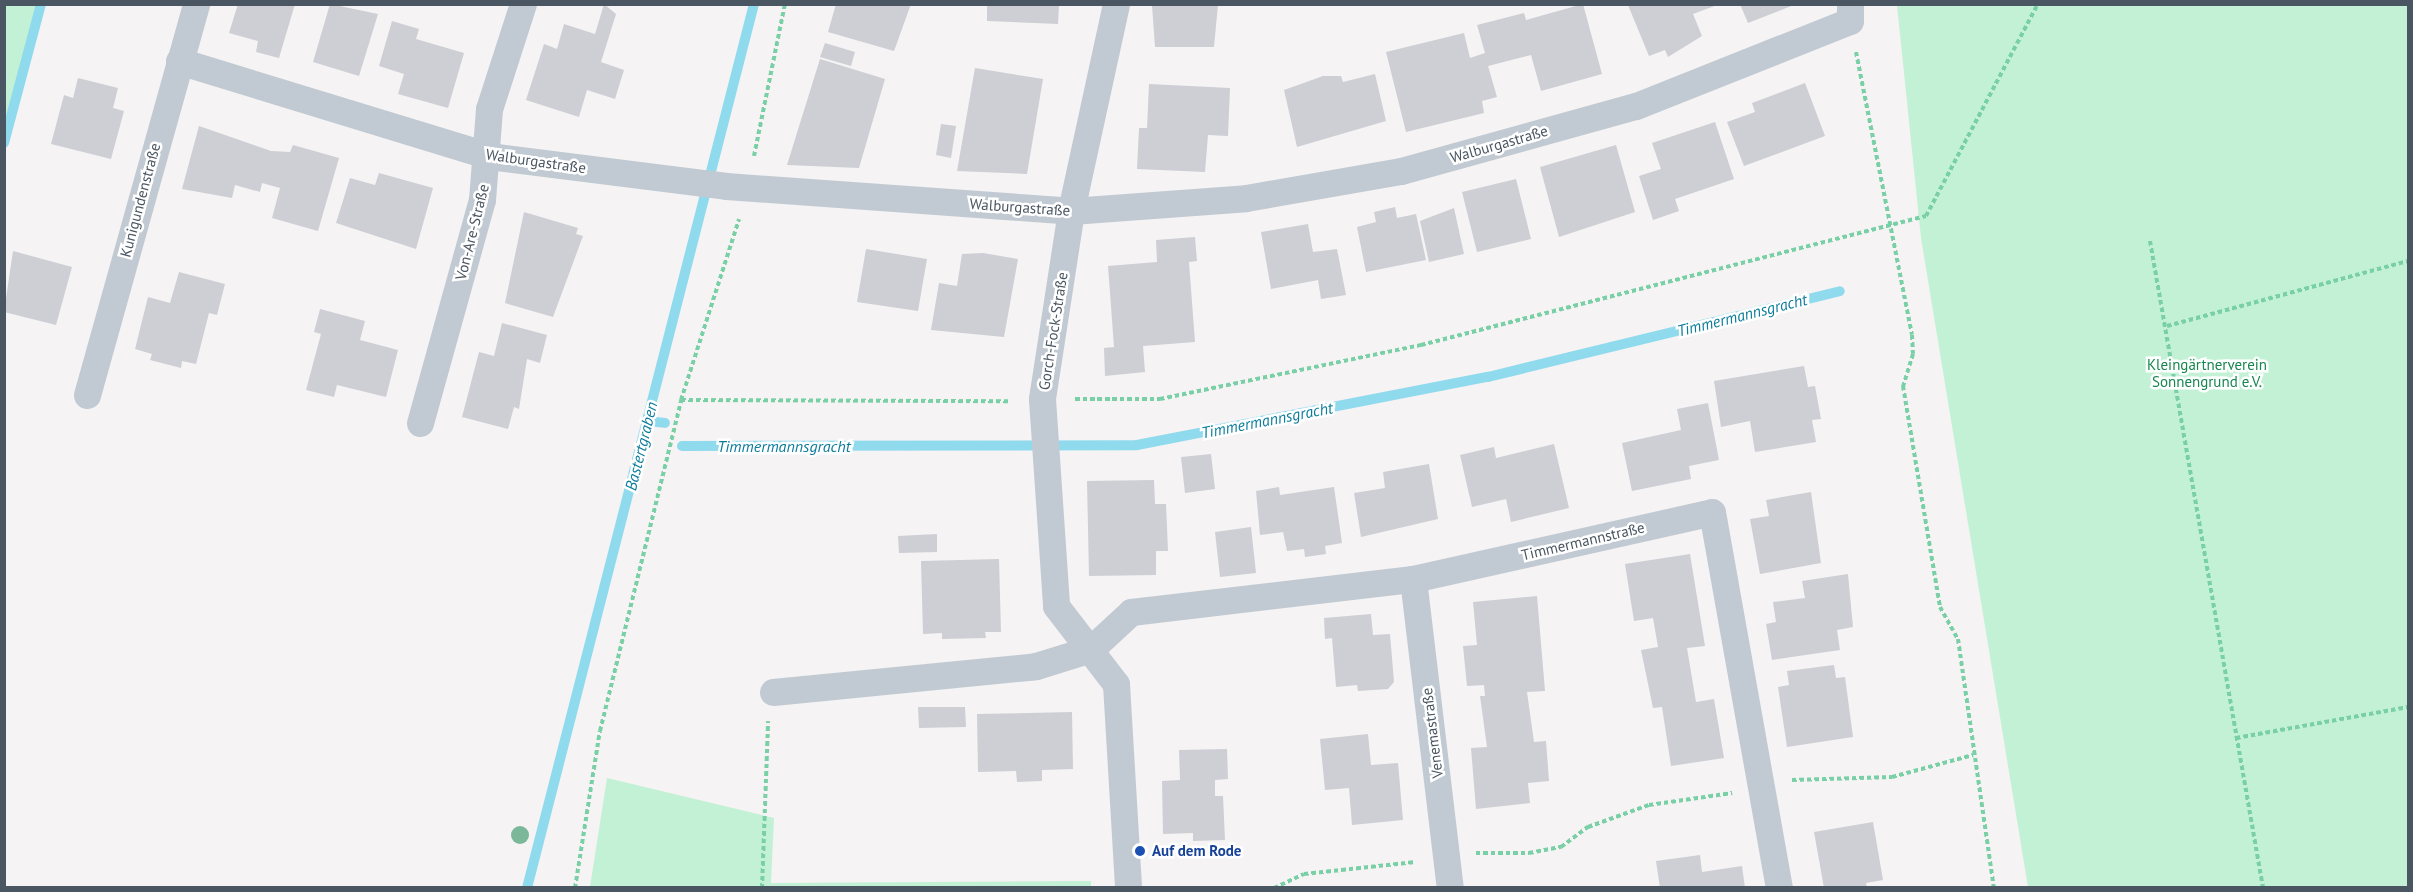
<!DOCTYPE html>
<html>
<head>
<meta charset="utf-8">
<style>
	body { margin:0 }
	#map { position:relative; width:2413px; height:892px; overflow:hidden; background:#f5f3f3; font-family:"PT Sans",sans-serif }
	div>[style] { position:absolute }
	.green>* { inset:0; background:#c3f1d5 }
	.stream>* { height:10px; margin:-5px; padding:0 5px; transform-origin:5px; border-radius:5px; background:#90daee }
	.building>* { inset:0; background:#cdcfd5 }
	.path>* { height:4px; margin-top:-2px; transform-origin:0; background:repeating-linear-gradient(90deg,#7ad0a6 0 4.5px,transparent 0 7.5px) }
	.minor>* { height:27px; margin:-13.5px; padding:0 13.5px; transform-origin:13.5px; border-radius:13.5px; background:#c1cad2 }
	.trees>* { width:18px; height:18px; margin:-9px; border-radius:50%; background:#7bb799 }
	.dots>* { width:16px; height:16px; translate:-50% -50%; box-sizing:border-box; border:3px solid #fff; border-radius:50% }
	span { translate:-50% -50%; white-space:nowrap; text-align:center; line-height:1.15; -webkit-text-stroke:5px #fff; paint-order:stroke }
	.street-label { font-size:15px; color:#4a5661 }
	.park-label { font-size:15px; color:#17864f }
	.transit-label { font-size:15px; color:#164399; font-weight:700 }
	.left { translate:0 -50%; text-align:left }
	.water-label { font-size:16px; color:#0c7c9b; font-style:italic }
	.frame { position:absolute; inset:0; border:6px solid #4a5661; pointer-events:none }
</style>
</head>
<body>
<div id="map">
	<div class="green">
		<i style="clip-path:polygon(4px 5px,41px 5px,5px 143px,4px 143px)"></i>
		<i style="clip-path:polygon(1897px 5px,2408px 5px,2408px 887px,2028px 887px,1921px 238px)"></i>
		<i style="clip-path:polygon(607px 778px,774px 818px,771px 883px,1091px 881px,1091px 887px,590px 887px)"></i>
	</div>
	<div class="stream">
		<i style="left:4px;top:143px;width:144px;rotate:-75.1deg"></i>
		<i style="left:647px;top:421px;width:18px;rotate:6deg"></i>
		<i style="left:682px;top:446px;width:455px;rotate:-0.1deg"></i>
		<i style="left:1137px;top:445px;width:358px;rotate:-11deg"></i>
		<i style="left:1488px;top:377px;width:362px;rotate:-13.7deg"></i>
		<i style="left:527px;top:888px;width:913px;rotate:-75.6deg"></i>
	</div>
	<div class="building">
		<i style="clip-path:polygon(238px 4px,295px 4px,279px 58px,256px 52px,258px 41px,229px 33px)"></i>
		<i style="clip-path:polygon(330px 4px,378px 14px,359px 76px,313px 62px)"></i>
		<i style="clip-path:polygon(604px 4px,616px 14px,601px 62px,624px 70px,615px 99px,587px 90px,579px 117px,526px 100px,544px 44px,557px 49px,564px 24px,595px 34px)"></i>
		<i style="clip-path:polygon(836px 4px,911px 4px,894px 51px,828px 32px)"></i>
		<i style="clip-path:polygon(987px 4px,1059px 4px,1058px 24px,987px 21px)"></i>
		<i style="clip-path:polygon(1218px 4px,1214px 47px,1155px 47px,1152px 5px)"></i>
		<i style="clip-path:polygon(1583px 4px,1602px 74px,1541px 91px,1531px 55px,1488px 66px,1497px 97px,1482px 101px,1484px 113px,1406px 132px,1386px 52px,1464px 33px,1470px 58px,1485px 53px,1477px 25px,1524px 13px,1526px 20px)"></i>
		<i style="clip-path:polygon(1740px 4px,1794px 4px,1794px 5px,1748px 23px)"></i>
		<i style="clip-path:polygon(1628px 5px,1717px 5px,1693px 14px,1702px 36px,1668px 57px,1665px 50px,1649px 56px)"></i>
		<i style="clip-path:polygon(392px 21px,419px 29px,416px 39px,464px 53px,448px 108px,398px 94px,404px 74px,379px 66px)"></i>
		<i style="clip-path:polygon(825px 43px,855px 52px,851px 66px,820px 57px)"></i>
		<i style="clip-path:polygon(820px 59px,885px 79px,859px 168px,787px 165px)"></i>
		<i style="clip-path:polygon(975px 68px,1043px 79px,1027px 174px,957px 171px)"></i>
		<i style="clip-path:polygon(1375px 74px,1386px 121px,1297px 147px,1284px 90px,1323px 76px,1341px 76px,1343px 82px)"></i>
		<i style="clip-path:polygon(78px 78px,118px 88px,113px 108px,124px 111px,111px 159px,51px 144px,64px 95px,73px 98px)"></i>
		<i style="clip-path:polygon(1805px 83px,1825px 136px,1744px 166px,1727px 122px,1755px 112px,1752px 103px)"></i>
		<i style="clip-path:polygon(1149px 84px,1230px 88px,1228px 136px,1208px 135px,1205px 172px,1137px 169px,1139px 128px,1147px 128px)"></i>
		<i style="clip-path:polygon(1715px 122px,1734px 179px,1675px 199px,1679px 211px,1653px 220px,1639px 176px,1661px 169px,1652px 143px)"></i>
		<i style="clip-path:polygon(941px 124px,956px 126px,951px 158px,936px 155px)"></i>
		<i style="clip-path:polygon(199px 126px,271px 151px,290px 152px,293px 145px,339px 158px,318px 231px,272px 218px,280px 188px,262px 183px,260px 192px,235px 185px,232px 198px,182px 189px)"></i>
		<i style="clip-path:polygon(1616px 145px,1635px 212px,1559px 237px,1540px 167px)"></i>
		<i style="clip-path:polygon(379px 173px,433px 188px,416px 249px,336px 223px,350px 178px,375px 185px)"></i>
		<i style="clip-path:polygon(1516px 179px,1531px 239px,1477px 252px,1462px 192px)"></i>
		<i style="clip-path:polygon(1395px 207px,1397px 218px,1416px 214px,1426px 260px,1366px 272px,1357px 227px,1376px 222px,1374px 212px)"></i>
		<i style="clip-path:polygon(1454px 208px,1464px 254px,1429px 262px,1420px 221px)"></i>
		<i style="clip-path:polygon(524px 212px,578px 228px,576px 234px,583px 236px,553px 317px,505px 303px)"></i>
		<i style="clip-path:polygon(1308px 224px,1313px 252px,1337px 249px,1346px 295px,1321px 299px,1318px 280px,1271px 289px,1261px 232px)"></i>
		<i style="clip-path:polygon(1195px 237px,1197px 261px,1189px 262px,1195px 342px,1143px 346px,1145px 372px,1105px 376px,1104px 348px,1114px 347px,1108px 266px,1157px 262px,1156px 240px)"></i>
		<i style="clip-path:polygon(866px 249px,927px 259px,918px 311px,857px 302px)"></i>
		<i style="clip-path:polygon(13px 251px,72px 267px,56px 325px,4px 312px)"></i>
		<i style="clip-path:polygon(983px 253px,1018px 259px,1004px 337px,931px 330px,939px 283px,957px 286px,962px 254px)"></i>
		<i style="clip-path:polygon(179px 272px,225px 284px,217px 315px,209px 313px,196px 364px,182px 361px,181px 368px,150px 360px,152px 354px,135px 349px,148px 297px,170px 303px)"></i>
		<i style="clip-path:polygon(320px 309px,365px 321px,360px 340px,398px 350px,386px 397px,337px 385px,334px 397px,306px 390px,321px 334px,314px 332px)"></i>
		<i style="clip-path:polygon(502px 323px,547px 335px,540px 363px,527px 359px,519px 409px,514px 407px,508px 429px,462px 417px,479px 352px,494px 356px)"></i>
		<i style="clip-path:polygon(1804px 366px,1808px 387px,1815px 386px,1821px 419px,1812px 420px,1816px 442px,1755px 452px,1750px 421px,1721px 427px,1714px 381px)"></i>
		<i style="clip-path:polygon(1708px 403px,1719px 460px,1689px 466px,1691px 479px,1632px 491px,1622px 443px,1681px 430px,1677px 409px)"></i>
		<i style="clip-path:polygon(1554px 444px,1569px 508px,1511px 522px,1506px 499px,1472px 507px,1460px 455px,1494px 447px,1496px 458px)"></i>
		<i style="clip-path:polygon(1211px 454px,1215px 489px,1185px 493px,1181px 457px)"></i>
		<i style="clip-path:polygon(1429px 464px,1438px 519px,1361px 537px,1354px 493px,1385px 488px,1383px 472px)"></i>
		<i style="clip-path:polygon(1154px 480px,1155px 504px,1166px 504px,1168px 551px,1156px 551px,1156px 575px,1089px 576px,1087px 481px)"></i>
		<i style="clip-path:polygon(1279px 487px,1280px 495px,1334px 487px,1342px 543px,1325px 546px,1326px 554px,1305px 557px,1304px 549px,1287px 551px,1283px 532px,1260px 535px,1256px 491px)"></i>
		<i style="clip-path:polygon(1811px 492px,1821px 563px,1760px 574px,1750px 519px,1769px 516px,1766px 500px)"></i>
		<i style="clip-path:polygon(1251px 527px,1256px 573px,1220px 577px,1215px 532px)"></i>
		<i style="clip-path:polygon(937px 534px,937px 552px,899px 553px,898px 536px)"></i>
		<i style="clip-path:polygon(1690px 554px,1705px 646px,1687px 648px,1696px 702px,1714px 699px,1724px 758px,1671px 766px,1662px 707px,1653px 708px,1641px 650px,1658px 647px,1653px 618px,1634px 621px,1625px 564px)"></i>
		<i style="clip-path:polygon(999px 559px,1001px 632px,985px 632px,986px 638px,942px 639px,942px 633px,923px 634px,921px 561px)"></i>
		<i style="clip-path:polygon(1848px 574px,1853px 627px,1837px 630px,1840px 650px,1772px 660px,1766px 624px,1776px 622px,1773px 602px,1805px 598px,1802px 581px)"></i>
		<i style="clip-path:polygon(1537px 596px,1545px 691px,1527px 692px,1534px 742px,1546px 741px,1549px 781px,1528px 783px,1530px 803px,1476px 809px,1471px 748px,1487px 747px,1480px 696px,1485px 696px,1484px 685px,1467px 686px,1463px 646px,1477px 645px,1473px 602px)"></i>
		<i style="clip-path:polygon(1371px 614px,1373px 635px,1390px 634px,1394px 682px,1388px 689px,1358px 691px,1357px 685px,1336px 687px,1332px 638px,1325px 639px,1324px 618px)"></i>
		<i style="clip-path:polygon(1834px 665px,1836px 678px,1845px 677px,1853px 737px,1787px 747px,1778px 687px,1789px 685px,1787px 671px)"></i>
		<i style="clip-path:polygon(918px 707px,965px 707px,966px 727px,919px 728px)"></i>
		<i style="clip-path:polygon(1072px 712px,1073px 769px,1042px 770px,1042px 781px,1017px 782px,1016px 771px,978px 772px,977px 714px)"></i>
		<i style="clip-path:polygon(1368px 734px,1371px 765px,1398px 763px,1403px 820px,1352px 825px,1349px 788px,1325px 790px,1320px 739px)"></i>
		<i style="clip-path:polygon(1227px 749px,1228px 779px,1215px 780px,1215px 796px,1223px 796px,1225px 840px,1193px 841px,1193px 833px,1163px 834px,1162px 781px,1180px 780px,1179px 750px)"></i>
		<i style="clip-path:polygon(1873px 822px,1883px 880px,1866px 883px,1867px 888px,1824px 888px,1814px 832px)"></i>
		<i style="clip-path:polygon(1700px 855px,1702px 872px,1742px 866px,1745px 888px,1660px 888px,1656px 861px)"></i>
	</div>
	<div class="path">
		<i style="left:1856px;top:52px;width:288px;rotate:78.8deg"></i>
		<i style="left:1912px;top:335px;width:19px;rotate:87deg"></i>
		<i style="left:1913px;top:354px;width:34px;rotate:107deg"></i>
		<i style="left:1903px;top:386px;width:224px;rotate:80.5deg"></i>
		<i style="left:1940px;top:607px;width:37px;rotate:61deg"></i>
		<i style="left:1958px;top:639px;width:252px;rotate:81.8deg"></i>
		<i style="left:754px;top:156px;width:155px;rotate:-78.5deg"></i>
		<i style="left:2150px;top:241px;width:657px;rotate:80.09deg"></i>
		<i style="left:2167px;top:326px;width:250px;rotate:-15.1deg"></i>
		<i style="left:1075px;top:399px;width:85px"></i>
		<i style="left:1160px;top:399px;width:267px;rotate:-11.7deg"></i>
		<i style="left:1421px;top:345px;width:521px;rotate:-14.33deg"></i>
		<i style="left:1926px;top:216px;width:240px;rotate:-62.2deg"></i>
		<i style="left:681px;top:400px;width:329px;rotate:0.2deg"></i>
		<i style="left:2236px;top:738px;width:175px;rotate:-10.2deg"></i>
		<i style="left:1792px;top:780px;width:100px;rotate:-1.7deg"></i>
		<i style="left:1892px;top:777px;width:84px;rotate:-15.2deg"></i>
		<i style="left:1476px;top:853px;width:53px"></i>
		<i style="left:1529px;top:853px;width:33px;rotate:-11deg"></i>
		<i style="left:1561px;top:847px;width:34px;rotate:-37deg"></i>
		<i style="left:1588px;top:827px;width:65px;rotate:-19.8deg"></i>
		<i style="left:1649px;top:805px;width:84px;rotate:-8.2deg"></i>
		<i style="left:575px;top:888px;width:159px;rotate:-81deg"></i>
		<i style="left:600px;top:731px;width:341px;rotate:-76.2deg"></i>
		<i style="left:681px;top:400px;width:190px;rotate:-72.2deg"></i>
		<i style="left:762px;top:888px;width:167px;rotate:-87.9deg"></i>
		<i style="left:1274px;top:888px;width:33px;rotate:-25deg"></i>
		<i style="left:1304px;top:874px;width:112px;rotate:-6.2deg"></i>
	</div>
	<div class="minor">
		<i style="left:1116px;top:4px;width:212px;rotate:102.3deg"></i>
		<i style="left:1071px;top:211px;width:190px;rotate:98.8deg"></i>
		<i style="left:1042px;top:399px;width:207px;rotate:86.1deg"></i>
		<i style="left:1056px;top:606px;width:98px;rotate:52.4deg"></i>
		<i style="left:1116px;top:684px;width:204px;rotate:86.6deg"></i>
		<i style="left:179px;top:61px;width:324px;rotate:17deg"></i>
		<i style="left:489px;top:156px;width:239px;rotate:7.2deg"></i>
		<i style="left:726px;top:186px;width:346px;rotate:4.1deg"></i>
		<i style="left:1071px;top:211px;width:175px;rotate:-4.2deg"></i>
		<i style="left:1246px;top:198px;width:157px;rotate:-9.9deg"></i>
		<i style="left:1401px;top:171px;width:244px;rotate:-15.5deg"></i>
		<i style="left:1636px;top:106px;width:230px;rotate:-21.7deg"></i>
		<i style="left:1850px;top:21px;width:17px;rotate:-90deg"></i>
		<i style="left:87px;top:395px;width:406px;rotate:-74.4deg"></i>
		<i style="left:420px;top:423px;width:231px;rotate:-74.5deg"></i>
		<i style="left:482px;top:200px;width:91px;rotate:-85.6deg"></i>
		<i style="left:489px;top:109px;width:110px;rotate:-72.1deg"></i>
		<i style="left:1413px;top:579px;width:311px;rotate:83.2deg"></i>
		<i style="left:773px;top:692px;width:264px;rotate:-5.6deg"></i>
		<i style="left:1036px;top:666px;width:58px;rotate:-17.2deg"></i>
		<i style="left:1091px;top:649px;width:54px;rotate:-42.8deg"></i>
		<i style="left:1131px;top:612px;width:284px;rotate:-6.7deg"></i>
		<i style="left:1413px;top:579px;width:306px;rotate:-12.6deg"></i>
		<i style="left:1712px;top:512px;width:382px;rotate:79.9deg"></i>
	</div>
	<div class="trees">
		<i style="left:520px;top:835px"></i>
	</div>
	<div class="dots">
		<i style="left:1140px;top:851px;background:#1a4fb4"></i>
	</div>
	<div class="street-label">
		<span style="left:1499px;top:144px;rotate:-16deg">Walburgastraße</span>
		<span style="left:536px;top:161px;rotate:8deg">Walburgastraße</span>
		<span style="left:140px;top:200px;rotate:-75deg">Kunigundenstraße</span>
		<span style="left:1020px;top:207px;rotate:4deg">Walburgastraße</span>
		<span style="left:472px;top:232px;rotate:-76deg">Von-Are-Straße</span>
		<span style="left:1053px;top:331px;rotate:-81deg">Gorch-Fock-Straße</span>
		<span style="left:1583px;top:541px;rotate:-13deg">Timmermannstraße</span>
		<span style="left:1432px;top:733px;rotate:-97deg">Venemastraße</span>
	</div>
	<div class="park-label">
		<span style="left:2207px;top:373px">Kleingärtnerverein<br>Sonnengrund e.V.</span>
	</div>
	<div class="transit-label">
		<span class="left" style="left:1152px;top:851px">Auf dem Rode</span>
	</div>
	<div class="water-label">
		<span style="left:1742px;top:315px;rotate:-14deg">Timmermannsgracht</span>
		<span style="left:1267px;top:420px;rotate:-11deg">Timmermannsgracht</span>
		<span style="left:641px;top:446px;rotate:-76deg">Bastertgraben</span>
		<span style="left:784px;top:446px">Timmermannsgracht</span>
	</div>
	<div class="frame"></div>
</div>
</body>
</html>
